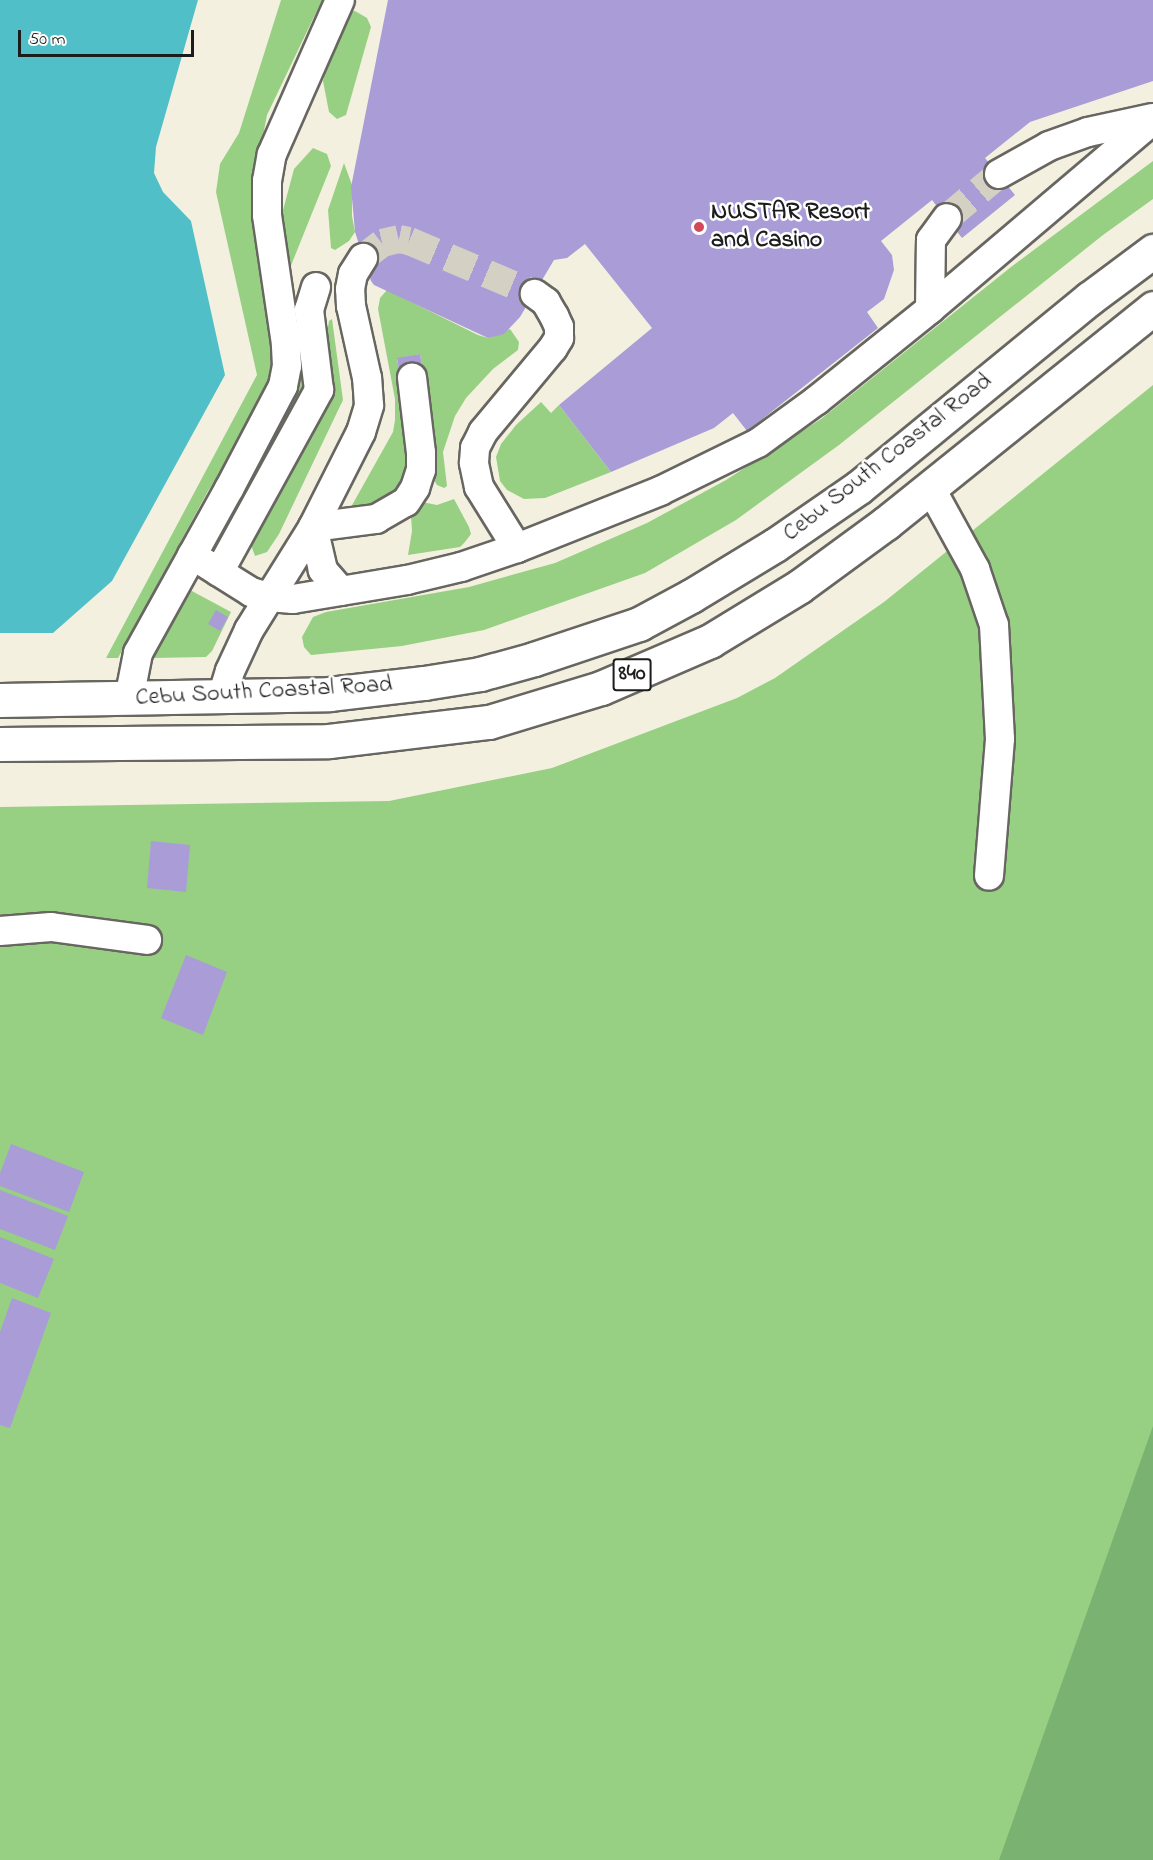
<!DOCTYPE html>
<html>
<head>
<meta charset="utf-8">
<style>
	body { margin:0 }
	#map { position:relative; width:1153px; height:1860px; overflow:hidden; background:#f4f0e0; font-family:"Indie Flower",sans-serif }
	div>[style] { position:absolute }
	.green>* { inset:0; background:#97d083 }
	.forest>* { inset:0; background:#79b271 }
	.water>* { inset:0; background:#51bfc7 }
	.building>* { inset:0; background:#aa9cd7 }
	.minor-tunnel>* { height:28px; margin-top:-14px; transform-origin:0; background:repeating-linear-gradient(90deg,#d4d0c3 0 28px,transparent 0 42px) }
	.roads { filter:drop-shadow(2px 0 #686661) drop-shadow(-2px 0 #686661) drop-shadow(0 2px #686661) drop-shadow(0 -2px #686661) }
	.minor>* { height:28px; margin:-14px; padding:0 14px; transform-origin:14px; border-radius:14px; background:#fff }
	.highway>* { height:33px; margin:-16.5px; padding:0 16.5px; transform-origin:16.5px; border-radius:16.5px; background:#fff }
	.dots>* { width:16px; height:16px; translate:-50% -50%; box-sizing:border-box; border:3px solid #fff; border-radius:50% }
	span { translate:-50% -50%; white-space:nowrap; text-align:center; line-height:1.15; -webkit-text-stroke:5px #fff; paint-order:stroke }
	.shield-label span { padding:2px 4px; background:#fff; border:2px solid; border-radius:4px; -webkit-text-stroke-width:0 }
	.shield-label { font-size:22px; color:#1c1c1c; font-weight:700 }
	.poi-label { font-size:24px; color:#1c1c1c; font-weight:700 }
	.left { translate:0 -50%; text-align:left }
	.street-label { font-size:24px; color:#1c1c1c }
	.scale { position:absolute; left:18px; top:30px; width:176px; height:27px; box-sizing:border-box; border:3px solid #1c1c1c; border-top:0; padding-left:8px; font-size:18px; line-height:21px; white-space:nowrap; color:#1c1c1c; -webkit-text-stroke:4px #fff; paint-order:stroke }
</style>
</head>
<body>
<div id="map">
	<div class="green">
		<i style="clip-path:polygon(281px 0,322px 0,267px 115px,255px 177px,276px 364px,238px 446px,208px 491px,118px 658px,106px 658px,257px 375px,216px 192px,220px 164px,239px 133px)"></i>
		<i style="clip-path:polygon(355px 11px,367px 18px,371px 27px,346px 115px,337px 119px,329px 112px,323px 81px,329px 57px,348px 12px)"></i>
		<i style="clip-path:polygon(313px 148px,327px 154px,331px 166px,290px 268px,282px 214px,294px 169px)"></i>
		<i style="clip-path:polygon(1153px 161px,1153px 199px,1103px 235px,839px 445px,736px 520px,645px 573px,484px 630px,402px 646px,311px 655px,304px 647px,302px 637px,313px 617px,326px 612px,469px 587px,555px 563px,647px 523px,726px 480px,821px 419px,1011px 267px)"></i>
		<i style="clip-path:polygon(344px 163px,352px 185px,352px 216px,355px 232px,349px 241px,335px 250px,331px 248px,328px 210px)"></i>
		<i style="clip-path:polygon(387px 290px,478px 335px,488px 338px,510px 329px,519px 342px,518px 350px,493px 369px,466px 398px,455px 416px,443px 452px,447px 486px,444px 488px,437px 485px,432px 477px,434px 447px,420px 354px,397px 359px,413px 450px,398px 494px,378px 504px,355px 510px,351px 507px,393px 432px,395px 420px,395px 399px,378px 309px,380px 298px)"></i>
		<i style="clip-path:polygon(332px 319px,343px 400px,279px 534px,267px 552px,255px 556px,251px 545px,255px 533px,332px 399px,334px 390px,326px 339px,329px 321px)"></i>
		<i style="clip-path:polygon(306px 369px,304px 386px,293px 413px,221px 539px,219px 538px,217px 535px,260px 462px)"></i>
		<i style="clip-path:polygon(1153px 385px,1153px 1558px,1047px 1860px,0 1860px,0 807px,389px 801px,552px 768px,737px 698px,775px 678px,884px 602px)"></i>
		<i style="clip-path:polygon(541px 402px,551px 413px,559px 405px,611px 472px,545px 498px,524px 499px,507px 490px,500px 481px,496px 457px,501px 444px,516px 425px)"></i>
		<i style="clip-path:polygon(454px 499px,469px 527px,471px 534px,465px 542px,460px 547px,408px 555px,412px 531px,411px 516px,422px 502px,437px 505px)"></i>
		<i style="clip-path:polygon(190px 590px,231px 612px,212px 651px,206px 657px,152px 658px,185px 593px)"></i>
	</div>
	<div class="forest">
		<i style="clip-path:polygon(1153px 1426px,1153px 1860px,999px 1860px)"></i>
	</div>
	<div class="water">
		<i style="clip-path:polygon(0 0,198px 0,156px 147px,154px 173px,163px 192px,191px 221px,225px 375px,112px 581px,53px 633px,0 633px)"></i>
	</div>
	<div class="building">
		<i style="clip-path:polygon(388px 0,1153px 0,1153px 81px,1030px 122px,985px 158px,1015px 195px,962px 238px,932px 200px,881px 241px,892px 255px,894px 270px,884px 299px,867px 312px,878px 328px,747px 431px,733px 413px,714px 428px,611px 472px,559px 405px,652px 328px,585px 244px,567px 258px,554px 260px,520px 317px,504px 334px,488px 338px,374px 285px,371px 281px,355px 232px,351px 187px)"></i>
		<i style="clip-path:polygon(420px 354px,423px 373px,400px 378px,397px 358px)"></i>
		<i style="clip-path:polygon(216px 610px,228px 617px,220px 631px,208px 624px)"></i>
		<i style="clip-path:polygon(151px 841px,190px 845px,186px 892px,147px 888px)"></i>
		<i style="clip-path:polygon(186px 955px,227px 972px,203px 1035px,161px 1018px)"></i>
		<i style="clip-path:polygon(11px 1144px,84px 1172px,69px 1212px,0 1186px,0 1173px)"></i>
		<i style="clip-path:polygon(0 1190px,68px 1216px,55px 1250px,0 1229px)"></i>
		<i style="clip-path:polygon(0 1237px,54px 1259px,38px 1298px,0 1283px)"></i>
		<i style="clip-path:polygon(12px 1298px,51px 1313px,10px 1428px,0 1425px,0 1332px)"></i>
	</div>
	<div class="minor-tunnel">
		<i style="left:947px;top:218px;width:68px;rotate:-40.2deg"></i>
		<i style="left:363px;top:258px;width:24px;rotate:-38deg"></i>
		<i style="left:382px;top:243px;width:17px;rotate:-13deg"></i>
		<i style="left:399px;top:239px;width:10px;rotate:11deg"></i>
		<i style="left:409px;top:241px;width:137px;rotate:22.8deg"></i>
	</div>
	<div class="roads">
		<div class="minor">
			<i style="left:999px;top:174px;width:57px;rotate:-29.2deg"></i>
			<i style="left:1049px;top:146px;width:41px;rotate:-19.7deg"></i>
			<i style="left:1088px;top:132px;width:66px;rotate:-12.2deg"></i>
			<i style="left:930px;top:309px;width:69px;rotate:-89.2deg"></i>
			<i style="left:931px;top:240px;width:27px;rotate:-54deg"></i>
			<i style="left:930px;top:487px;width:94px;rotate:61.2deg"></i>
			<i style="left:975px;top:569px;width:59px;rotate:71.3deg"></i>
			<i style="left:994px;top:625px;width:114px;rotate:87deg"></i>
			<i style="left:1000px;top:739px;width:137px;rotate:94.6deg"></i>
			<i style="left:517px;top:548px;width:72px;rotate:-121.9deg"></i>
			<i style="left:479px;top:487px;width:25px;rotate:-102deg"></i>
			<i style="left:474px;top:463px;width:15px;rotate:-86deg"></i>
			<i style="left:475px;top:448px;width:18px;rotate:-63deg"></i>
			<i style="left:483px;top:432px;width:109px;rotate:-50.2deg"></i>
			<i style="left:553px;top:348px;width:12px;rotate:-59deg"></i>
			<i style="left:559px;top:338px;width:11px;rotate:-90deg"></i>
			<i style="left:559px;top:327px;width:12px;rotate:-114deg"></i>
			<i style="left:554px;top:316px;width:16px;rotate:-120deg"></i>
			<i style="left:546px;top:302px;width:14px;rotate:-144deg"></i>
			<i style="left:192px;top:555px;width:70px;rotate:32.1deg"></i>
			<i style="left:251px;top:592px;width:19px;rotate:16deg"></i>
			<i style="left:269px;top:597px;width:24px;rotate:5deg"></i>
			<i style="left:293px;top:599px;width:116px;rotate:-9.5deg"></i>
			<i style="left:407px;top:580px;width:56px;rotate:-13.5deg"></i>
			<i style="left:461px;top:567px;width:59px;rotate:-18.7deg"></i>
			<i style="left:517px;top:548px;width:154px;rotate:-21.7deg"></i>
			<i style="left:660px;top:491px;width:109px;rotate:-26.1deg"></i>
			<i style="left:758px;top:443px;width:73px;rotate:-36.1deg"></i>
			<i style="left:817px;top:400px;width:145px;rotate:-38.8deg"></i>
			<i style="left:930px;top:309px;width:292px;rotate:-40.3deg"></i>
			<i style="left:219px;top:572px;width:208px;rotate:-61.2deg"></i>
			<i style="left:319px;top:390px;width:81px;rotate:-97.1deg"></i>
			<i style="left:309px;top:310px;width:24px;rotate:-73deg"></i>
			<i style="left:341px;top:591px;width:28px;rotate:-131deg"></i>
			<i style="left:323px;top:570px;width:44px;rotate:-103.1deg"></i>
			<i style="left:313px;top:527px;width:64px;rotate:-7.2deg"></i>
			<i style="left:376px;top:519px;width:34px;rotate:-30deg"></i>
			<i style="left:406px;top:502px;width:17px;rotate:-57deg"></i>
			<i style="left:415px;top:488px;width:19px;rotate:-72deg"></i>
			<i style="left:421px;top:470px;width:17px;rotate:-90deg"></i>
			<i style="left:421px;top:453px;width:76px;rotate:-96.8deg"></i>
			<i style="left:222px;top:697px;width:27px;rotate:-73deg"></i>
			<i style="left:230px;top:671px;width:45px;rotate:-65.1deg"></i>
			<i style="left:249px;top:630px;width:121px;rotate:-58.1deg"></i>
			<i style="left:313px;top:527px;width:106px;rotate:-63.2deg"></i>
			<i style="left:361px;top:432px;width:28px;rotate:-73deg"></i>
			<i style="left:369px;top:405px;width:27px;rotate:-94deg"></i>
			<i style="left:367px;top:378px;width:74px;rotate:-102.5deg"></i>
			<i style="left:351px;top:306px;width:17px;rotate:-93deg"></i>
			<i style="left:350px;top:289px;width:15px;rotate:-79deg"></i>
			<i style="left:353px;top:274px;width:19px;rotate:-58deg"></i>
			<i style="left:129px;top:699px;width:47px;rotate:-78.9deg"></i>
			<i style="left:138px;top:653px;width:188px;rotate:-61deg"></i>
			<i style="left:229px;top:489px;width:116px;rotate:-62.3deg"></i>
			<i style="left:283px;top:386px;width:20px;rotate:-79deg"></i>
			<i style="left:287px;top:366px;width:22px;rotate:-93deg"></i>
			<i style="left:286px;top:344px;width:130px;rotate:-98.4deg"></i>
			<i style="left:267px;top:215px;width:34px;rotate:-90deg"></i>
			<i style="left:267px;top:181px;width:27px;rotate:-80deg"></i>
			<i style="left:272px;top:154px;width:168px;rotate:-66.2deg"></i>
			<i style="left:0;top:931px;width:51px;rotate:-4.5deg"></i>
			<i style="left:51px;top:927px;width:97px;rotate:7.7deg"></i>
		</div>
		<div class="highway">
			<i style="left:0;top:700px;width:329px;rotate:-1deg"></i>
			<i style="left:329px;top:694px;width:96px;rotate:-6.6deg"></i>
			<i style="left:424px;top:683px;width:57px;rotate:-9.1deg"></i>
			<i style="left:480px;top:674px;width:56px;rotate:-15.5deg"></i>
			<i style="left:534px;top:659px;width:111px;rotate:-18.4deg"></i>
			<i style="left:639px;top:624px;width:59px;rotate:-28.3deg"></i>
			<i style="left:691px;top:596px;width:98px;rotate:-31.3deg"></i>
			<i style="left:775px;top:545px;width:102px;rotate:-34.6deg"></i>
			<i style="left:859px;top:487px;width:298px;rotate:-39.3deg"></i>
			<i style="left:1090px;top:298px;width:79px;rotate:-36.7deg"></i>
			<i style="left:0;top:744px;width:329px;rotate:-0.5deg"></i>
			<i style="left:329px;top:741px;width:161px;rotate:-6.8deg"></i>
			<i style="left:489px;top:722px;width:117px;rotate:-16.9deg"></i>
			<i style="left:601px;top:688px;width:119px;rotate:-23.3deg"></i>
			<i style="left:710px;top:641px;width:105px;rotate:-31.4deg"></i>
			<i style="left:800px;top:586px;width:107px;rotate:-36.2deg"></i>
			<i style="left:886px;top:523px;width:343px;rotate:-38.8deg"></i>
		</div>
	</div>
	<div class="dots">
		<i style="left:699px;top:227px;background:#d1495b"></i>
	</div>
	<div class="shield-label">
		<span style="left:632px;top:675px">840</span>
	</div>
	<div class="poi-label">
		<span class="left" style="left:711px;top:227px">NUSTAR Resort<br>and Casino</span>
	</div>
	<div class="street-label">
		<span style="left:888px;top:458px;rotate:-38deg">Cebu South Coastal Road</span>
		<span style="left:264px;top:692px;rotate:-3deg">Cebu South Coastal Road</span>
	</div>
	<div class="scale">50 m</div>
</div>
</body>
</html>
